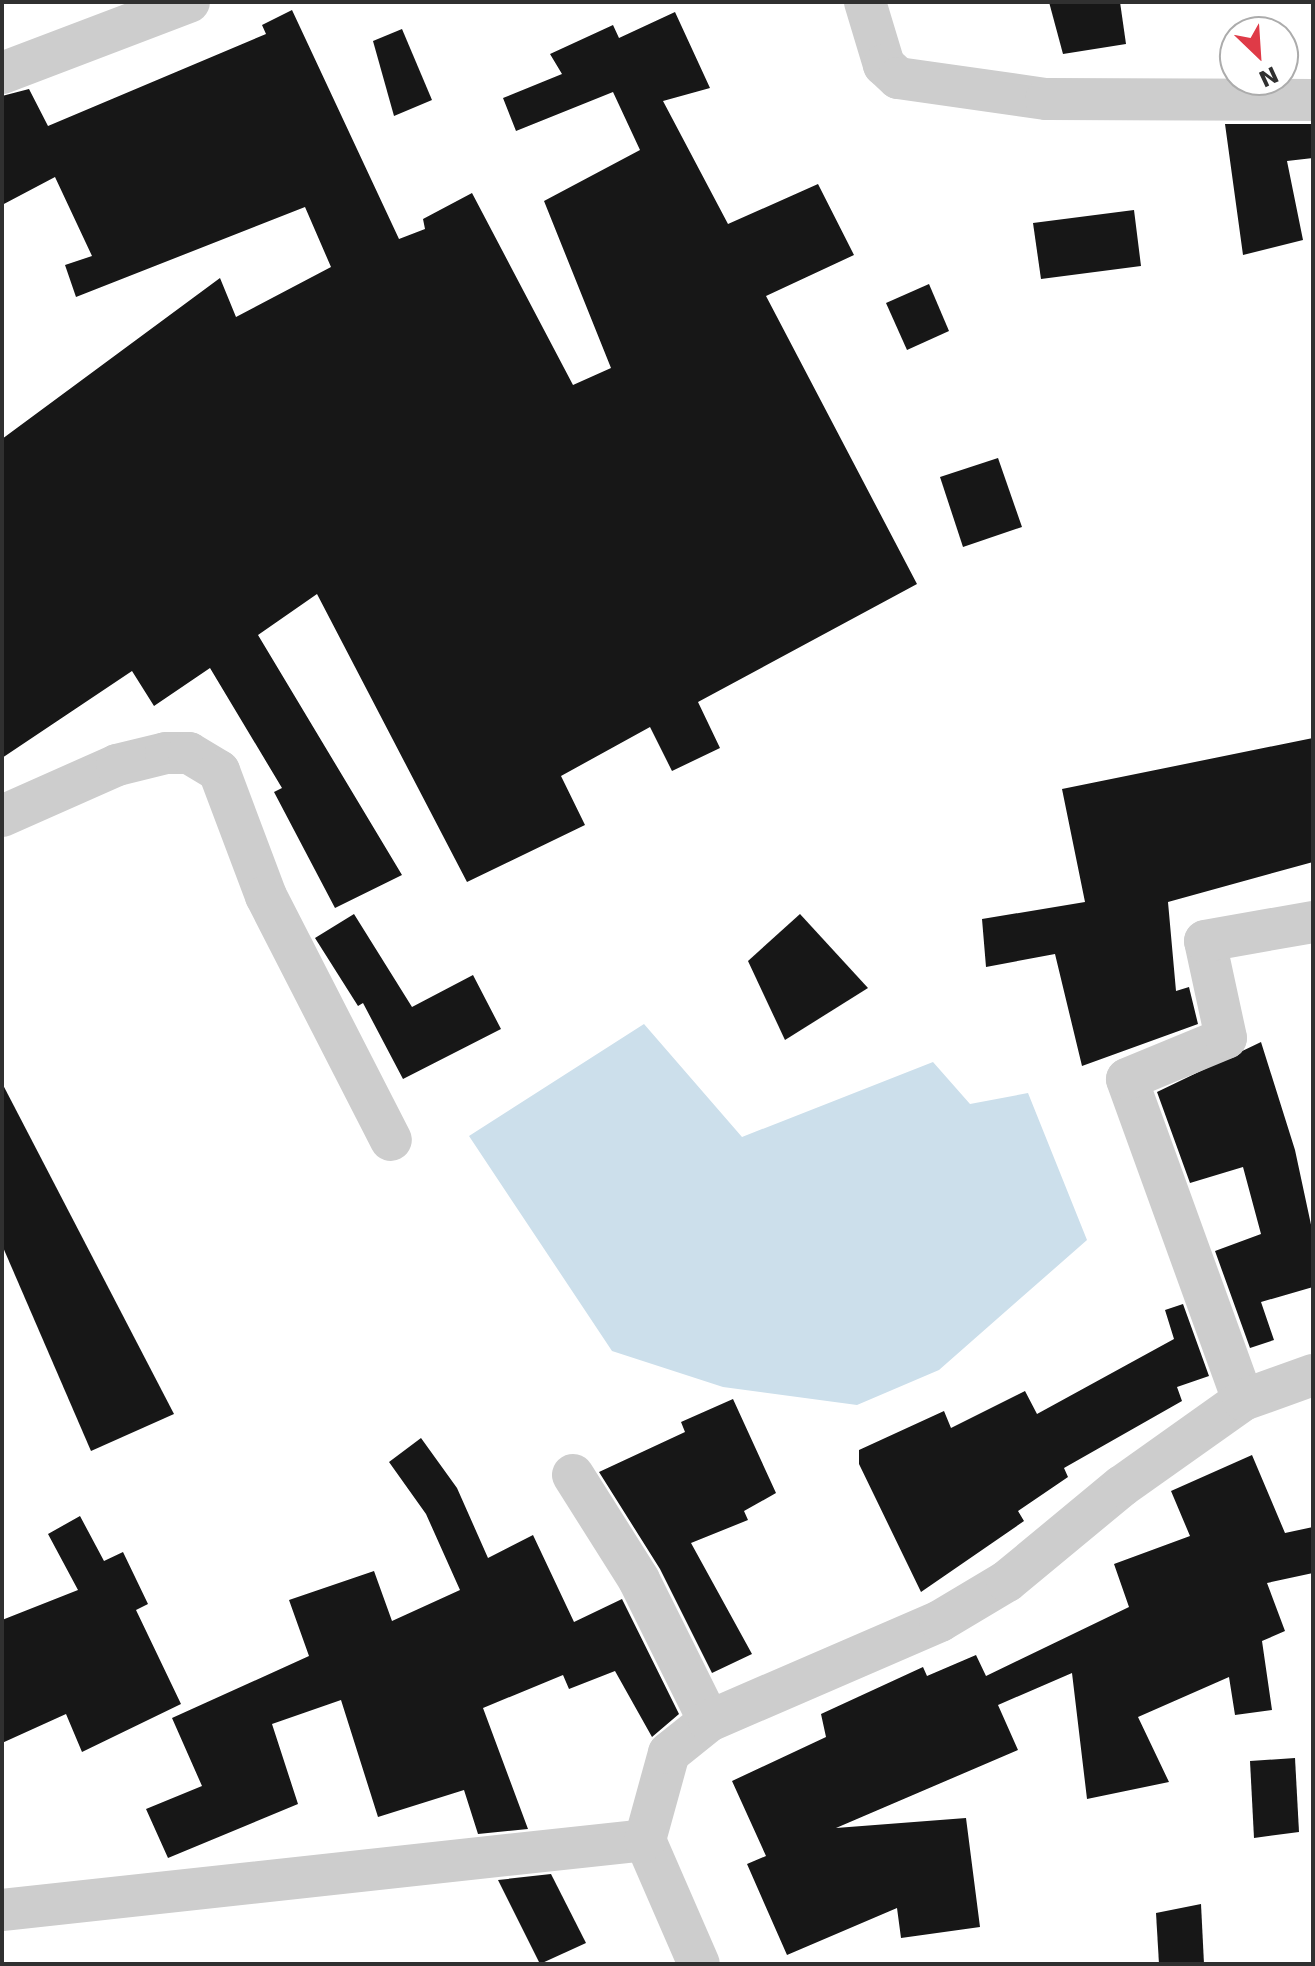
<!DOCTYPE html>
<html>
<head>
<meta charset="utf-8">
<style>
	body { margin:0 }
	#map { position:relative; width:1315px; height:1966px; overflow:hidden; background:#fff; font-family:"DejaVu Sans",sans-serif }
	div>[style] { position:absolute }
	.water>* { inset:0; background:#ccdfeb }
	.building>* { inset:0; background:#171717 }
	.minor>* { height:42px; margin:-21px; padding:0 21px; transform-origin:21px; border-radius:21px; background:#cdcdcd }
	span { translate:-50% -50%; white-space:nowrap; text-align:center; line-height:1.15; -webkit-text-stroke:8px #fff; paint-order:stroke }
	.frame { position:absolute; inset:0; border:4px solid #303030; pointer-events:none }
	.north { position:absolute; left:1219px; top:16px; width:80px; height:80px; box-sizing:border-box; background:#fff; border:2px solid #acacac; border-radius:50%; rotate:155deg; font-size:22px; font-weight:700; line-height:32px; text-align:center; color:#303030 }
	.north::after { content:''; display:block; margin:auto; width:28px; height:36px; background:#df3a47; clip-path:polygon(50% 0,100% 100%,50% 72%,0 100%) }
</style>
</head>
<body>
<div id="map">
	<div class="water">
		<i style="clip-path:polygon(644px 1024px,742px 1137px,933px 1062px,970px 1104px,1028px 1093px,1087px 1240px,939px 1370px,857px 1405px,723px 1387px,612px 1351px,469px 1136px)"></i>
	</div>
	<div class="building">
		<i style="clip-path:polygon(1049px 2px,1120px 2px,1126px 44px,1063px 54px)"></i>
		<i style="clip-path:polygon(292px 10px,399px 239px,425px 229px,423px 219px,472px 193px,573px 385px,611px 368px,544px 201px,640px 150px,613px 92px,516px 131px,503px 98px,562px 74px,550px 54px,613px 25px,619px 38px,675px 12px,710px 88px,663px 101px,728px 224px,818px 184px,854px 255px,766px 296px,917px 584px,698px 702px,720px 748px,672px 771px,650px 727px,561px 776px,585px 825px,467px 882px,317px 594px,258px 635px,402px 875px,335px 908px,274px 792px,282px 788px,210px 668px,154px 706px,132px 671px,2px 758px,2px 439px,220px 278px,236px 317px,331px 267px,305px 207px,76px 297px,65px 265px,92px 256px,55px 177px,2px 205px,2px 96px,29px 89px,48px 126px,266px 34px,262px 25px)"></i>
		<i style="clip-path:polygon(402px 29px,432px 100px,394px 116px,373px 41px)"></i>
		<i style="clip-path:polygon(1225px 124px,1313px 124px,1313px 158px,1287px 161px,1303px 240px,1243px 255px)"></i>
		<i style="clip-path:polygon(1134px 210px,1141px 266px,1041px 279px,1033px 223px)"></i>
		<i style="clip-path:polygon(929px 284px,949px 331px,907px 350px,886px 303px)"></i>
		<i style="clip-path:polygon(998px 458px,1022px 527px,963px 547px,940px 477px)"></i>
		<i style="clip-path:polygon(1313px 738px,1313px 862px,1168px 902px,1176px 991px,1189px 987px,1198px 1024px,1082px 1066px,1055px 954px,986px 967px,982px 919px,1085px 902px,1062px 789px)"></i>
		<i style="clip-path:polygon(354px 914px,412px 1007px,473px 975px,501px 1029px,403px 1079px,363px 1003px,358px 1006px,315px 938px)"></i>
		<i style="clip-path:polygon(800px 914px,868px 988px,785px 1040px,748px 961px)"></i>
		<i style="clip-path:polygon(1261px 1042px,1295px 1150px,1313px 1234px,1313px 1287px,1261px 1302px,1274px 1340px,1250px 1348px,1215px 1251px,1261px 1234px,1243px 1167px,1190px 1183px,1157px 1092px)"></i>
		<i style="clip-path:polygon(2px 1083px,174px 1414px,91px 1451px,2px 1245px)"></i>
		<i style="clip-path:polygon(1183px 1304px,1209px 1376px,1177px 1387px,1182px 1401px,1064px 1468px,1068px 1477px,1018px 1511px,1024px 1521px,921px 1592px,859px 1464px,859px 1450px,944px 1411px,951px 1428px,1025px 1391px,1037px 1414px,1174px 1339px,1165px 1310px)"></i>
		<i style="clip-path:polygon(733px 1399px,776px 1493px,744px 1511px,748px 1520px,691px 1543px,752px 1654px,712px 1673px,660px 1569px,599px 1472px,685px 1432px,681px 1422px)"></i>
		<i style="clip-path:polygon(421px 1438px,457px 1488px,488px 1558px,533px 1535px,574px 1622px,622px 1599px,679px 1714px,652px 1737px,615px 1671px,569px 1689px,563px 1675px,483px 1708px,528px 1829px,478px 1834px,464px 1790px,378px 1817px,341px 1700px,272px 1724px,298px 1804px,168px 1858px,146px 1809px,202px 1786px,172px 1718px,309px 1656px,289px 1600px,374px 1571px,392px 1621px,460px 1590px,426px 1514px,389px 1462px)"></i>
		<i style="clip-path:polygon(1252px 1455px,1285px 1533px,1313px 1527px,1313px 1573px,1267px 1583px,1285px 1631px,1262px 1641px,1272px 1710px,1235px 1715px,1229px 1677px,1138px 1717px,1169px 1782px,1087px 1799px,1072px 1673px,998px 1705px,1018px 1750px,836px 1828px,966px 1818px,980px 1927px,901px 1938px,897px 1908px,787px 1955px,747px 1864px,766px 1856px,732px 1781px,826px 1737px,821px 1714px,923px 1667px,927px 1676px,976px 1655px,986px 1676px,1129px 1607px,1114px 1564px,1190px 1536px,1171px 1491px)"></i>
		<i style="clip-path:polygon(80px 1516px,104px 1561px,123px 1552px,148px 1604px,136px 1610px,181px 1704px,82px 1752px,66px 1714px,2px 1743px,2px 1620px,78px 1590px,48px 1534px)"></i>
		<i style="clip-path:polygon(1295px 1758px,1299px 1832px,1254px 1838px,1250px 1761px)"></i>
		<i style="clip-path:polygon(551px 1874px,586px 1943px,540px 1964px,498px 1880px)"></i>
		<i style="clip-path:polygon(1201px 1904px,1204px 1964px,1159px 1964px,1156px 1913px)"></i>
	</div>
	<div class="minor">
		<i style="left:865px;top:2px;width:66px;rotate:73.2deg"></i>
		<i style="left:884px;top:65px;width:19px;rotate:43deg"></i>
		<i style="left:898px;top:78px;width:149px;rotate:8.1deg"></i>
		<i style="left:1046px;top:99px;width:267px;rotate:0.2deg"></i>
		<i style="left:2px;top:73px;width:200px;rotate:-20.8deg"></i>
		<i style="left:2px;top:816px;width:126px;rotate:-23.9deg"></i>
		<i style="left:117px;top:765px;width:50px;rotate:-13.8deg"></i>
		<i style="left:166px;top:753px;width:23px"></i>
		<i style="left:189px;top:753px;width:35px;rotate:31deg"></i>
		<i style="left:219px;top:771px;width:134px;rotate:69.4deg"></i>
		<i style="left:266px;top:896px;width:274px;rotate:62.9deg"></i>
		<i style="left:1243px;top:1400px;width:341px;rotate:-109.9deg"></i>
		<i style="left:1127px;top:1079px;width:107px;rotate:-22.5deg"></i>
		<i style="left:1226px;top:1038px;width:99px;rotate:-102.2deg"></i>
		<i style="left:1205px;top:941px;width:110px;rotate:-10deg"></i>
		<i style="left:573px;top:1475px;width:124px;rotate:57.8deg"></i>
		<i style="left:639px;top:1580px;width:157px;rotate:63.6deg"></i>
		<i style="left:645px;top:1840px;width:135px;rotate:66.5deg"></i>
		<i style="left:2px;top:1910px;width:647px;rotate:-6.21deg"></i>
		<i style="left:645px;top:1840px;width:90px;rotate:-74.6deg"></i>
		<i style="left:669px;top:1753px;width:51px;rotate:-38.7deg"></i>
		<i style="left:709px;top:1721px;width:252px;rotate:-23.4deg"></i>
		<i style="left:940px;top:1621px;width:78px;rotate:-30.8deg"></i>
		<i style="left:1007px;top:1581px;width:149px;rotate:-39.6deg"></i>
		<i style="left:1122px;top:1486px;width:148px;rotate:-35.4deg"></i>
		<i style="left:1243px;top:1400px;width:74px;rotate:-19.7deg"></i>
	</div>
	<div class="frame"></div>
	<div class="north">N</div>
</div>
</body>
</html>
